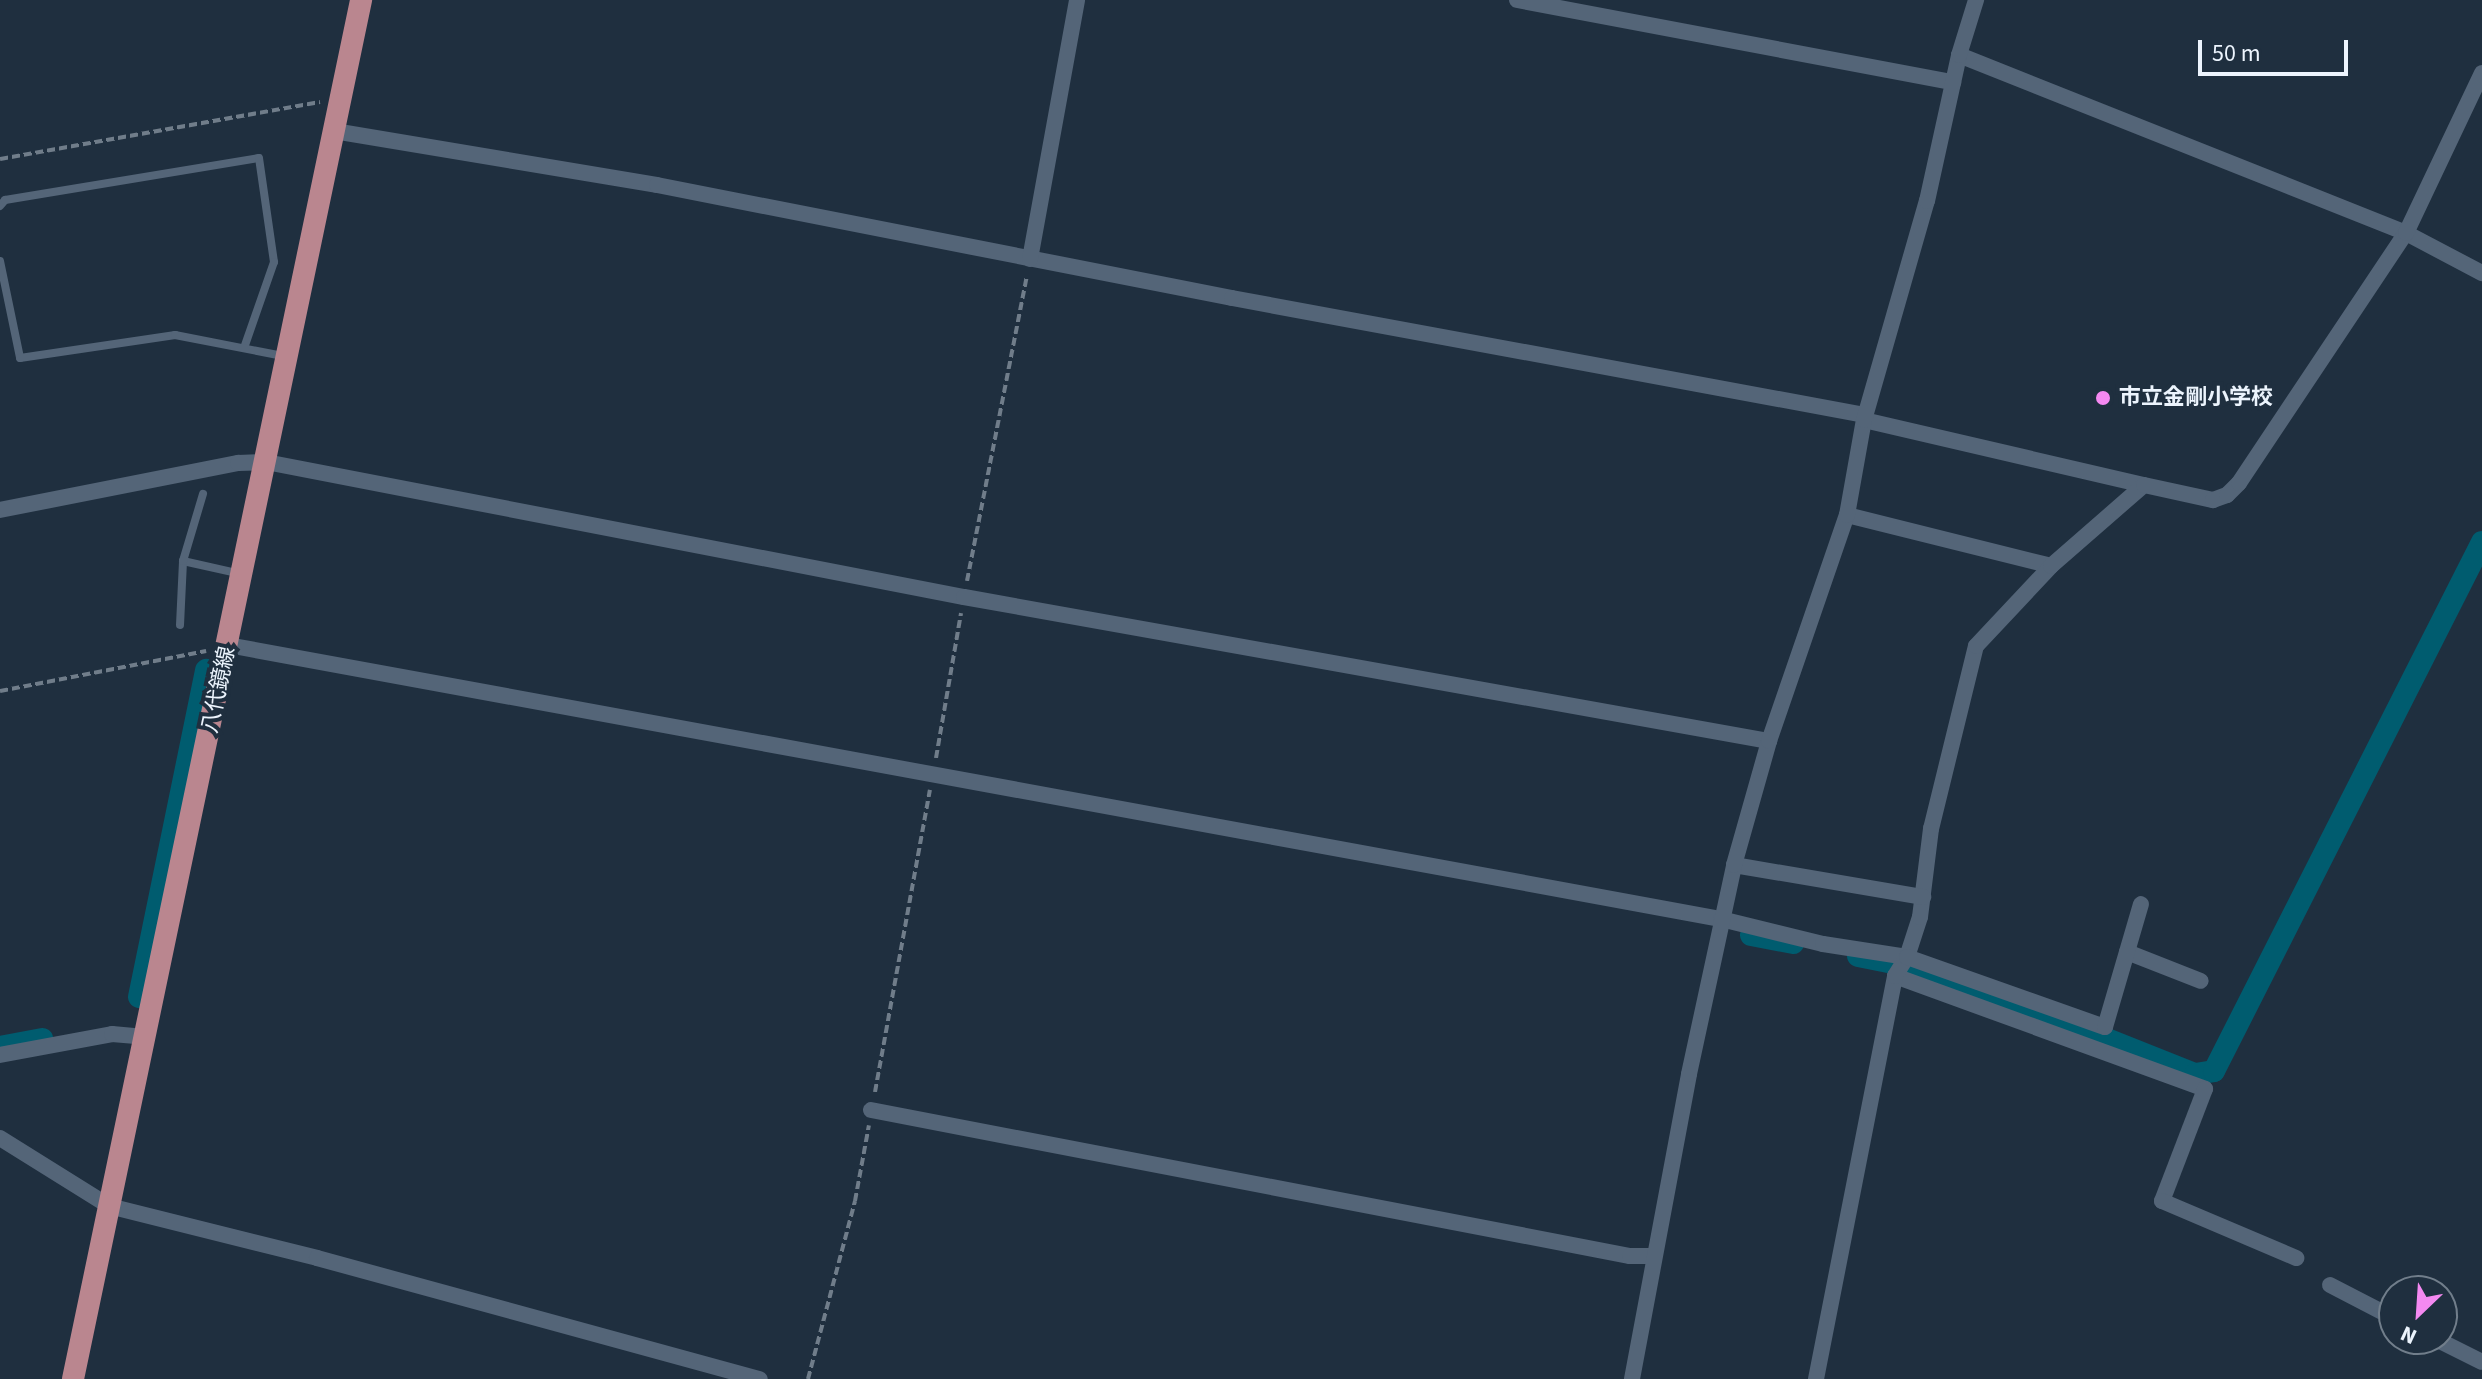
<!DOCTYPE html>
<html>
<head>
<meta charset="utf-8">
<style>
	body { margin:0 }
	#map { position:relative; width:2482px; height:1379px; overflow:hidden; background:#1f2f3f; font-family:"Source Sans 3","Noto Sans JP",sans-serif }
	div>[style] { position:absolute }
	.canal>* { height:22px; margin:-11px; padding:0 11px; transform-origin:11px; border-radius:11px; background:#005c6f }
	.path>* { height:4px; margin-top:-2px; transform-origin:0; background:repeating-linear-gradient(90deg,#707d8a 0 8px,transparent 0 12px) }
	.service>* { height:8px; margin:-4px; padding:0 4px; transform-origin:4px; border-radius:4px; background:#546578 }
	.minor>* { height:16px; margin:-8px; padding:0 8px; transform-origin:8px; border-radius:8px; background:#546578 }
	.primary>* { height:22px; margin:-11px; padding:0 11px; transform-origin:11px; border-radius:11px; background:#ba868f }
	.dots>* { width:22px; height:22px; translate:-50% -50%; box-sizing:border-box; border:4px solid #1f2f3f; border-radius:50% }
	span { translate:-50% -50%; white-space:nowrap; text-align:center; line-height:1.15; -webkit-text-stroke:8px #1f2f3f; paint-order:stroke }
	.poi-label { font-size:22px; color:#ecf4fd; font-weight:700 }
	.left { translate:0 -50%; text-align:left }
	.street-label { font-size:22px; color:#ecf4fd }
	.north { position:absolute; left:2378px; top:1275px; width:80px; height:80px; box-sizing:border-box; background:#1f2f3f; border:2px solid #717e8b; border-radius:50%; rotate:205deg; font-size:22px; font-weight:700; line-height:32px; text-align:center; color:#ecf4fd }
	.north::after { content:''; display:block; margin:auto; width:28px; height:36px; background:#f489f1; clip-path:polygon(50% 0,100% 100%,50% 72%,0 100%) }
	.scale { position:absolute; left:2198px; top:40px; width:150px; height:36px; box-sizing:border-box; border:4px solid #ecf4fd; border-top:0; padding-left:10px; font-size:24px; line-height:28px; white-space:nowrap; color:#ecf4fd; -webkit-text-stroke:6px #1f2f3f; paint-order:stroke }
</style>
</head>
<body>
<div id="map">
	<div class="canal">
		<i style="left:1751px;top:935px;width:43px;rotate:10.8deg"></i>
		<i style="left:1858px;top:956px;width:46px;rotate:11.3deg"></i>
		<i style="left:1903px;top:965px;width:160px;rotate:19.3deg"></i>
		<i style="left:2054px;top:1018px;width:152px;rotate:21.7deg"></i>
		<i style="left:2195px;top:1074px;width:19px;rotate:-9deg"></i>
		<i style="left:2214px;top:1071px;width:593px;rotate:-63.13deg"></i>
		<i style="left:139px;top:997px;width:334px;rotate:-78.4deg"></i>
		<i style="left:0;top:1047px;width:43px;rotate:-10.8deg"></i>
	</div>
	<div class="path">
		<i style="left:0;top:159px;width:325px;rotate:-10.1deg"></i>
		<i style="left:967px;top:581px;width:311px;rotate:-78.9deg"></i>
		<i style="left:0;top:691px;width:210px;rotate:-11deg"></i>
		<i style="left:936px;top:758px;width:147px;rotate:-80.2deg"></i>
		<i style="left:875px;top:1092px;width:307px;rotate:-79.7deg"></i>
		<i style="left:808px;top:1379px;width:184px;rotate:-75.2deg"></i>
		<i style="left:855px;top:1201px;width:77px;rotate:-79.6deg"></i>
	</div>
	<div class="service">
		<i style="left:0;top:206px;width:8px;rotate:-50deg"></i>
		<i style="left:5px;top:200px;width:257px;rotate:-9.4deg"></i>
		<i style="left:259px;top:158px;width:105px;rotate:81.8deg"></i>
		<i style="left:274px;top:262px;width:91px;rotate:109.2deg"></i>
		<i style="left:0;top:261px;width:99px;rotate:78.3deg"></i>
		<i style="left:20px;top:358px;width:157px;rotate:-8.4deg"></i>
		<i style="left:175px;top:335px;width:110px;rotate:11deg"></i>
		<i style="left:183px;top:561px;width:59px;rotate:12.6deg"></i>
		<i style="left:180px;top:625px;width:64px;rotate:-87.3deg"></i>
		<i style="left:183px;top:561px;width:70px;rotate:-73.4deg"></i>
	</div>
	<div class="minor">
		<i style="left:1517px;top:0;width:444px;rotate:10.7deg"></i>
		<i style="left:1959px;top:55px;width:481px;rotate:21.7deg"></i>
		<i style="left:2406px;top:233px;width:86px;rotate:27.8deg"></i>
		<i style="left:334px;top:131px;width:327px;rotate:9.5deg"></i>
		<i style="left:657px;top:185px;width:586px;rotate:11.12deg"></i>
		<i style="left:1232px;top:298px;width:644px;rotate:10.47deg"></i>
		<i style="left:1030px;top:259px;width:263px;rotate:-79.7deg"></i>
		<i style="left:1864px;top:420px;width:287px;rotate:13.1deg"></i>
		<i style="left:0;top:510px;width:243px;rotate:-11.2deg"></i>
		<i style="left:238px;top:463px;width:28px;rotate:-2deg"></i>
		<i style="left:266px;top:462px;width:711px;rotate:10.95deg"></i>
		<i style="left:964px;top:597px;width:818px;rotate:10.14deg"></i>
		<i style="left:1847px;top:515px;width:210px;rotate:14deg"></i>
		<i style="left:228px;top:645px;width:1518px;rotate:10.4deg"></i>
		<i style="left:1721px;top:919px;width:105px;rotate:13.8deg"></i>
		<i style="left:1823px;top:944px;width:85px;rotate:8.8deg"></i>
		<i style="left:1907px;top:957px;width:42px;rotate:-72deg"></i>
		<i style="left:1920px;top:917px;width:89px;rotate:-82.9deg"></i>
		<i style="left:1931px;top:829px;width:188px;rotate:-76.2deg"></i>
		<i style="left:1976px;top:646px;width:110px;rotate:-46.8deg"></i>
		<i style="left:2051px;top:566px;width:123px;rotate:-41.1deg"></i>
		<i style="left:2144px;top:485px;width:71px;rotate:12.3deg"></i>
		<i style="left:2213px;top:500px;width:15px;rotate:-20deg"></i>
		<i style="left:2227px;top:495px;width:17px;rotate:-45deg"></i>
		<i style="left:2239px;top:483px;width:301px;rotate:-56.3deg"></i>
		<i style="left:2406px;top:233px;width:177px;rotate:-64.6deg"></i>
		<i style="left:1734px;top:865px;width:192px;rotate:9.6deg"></i>
		<i style="left:2127px;top:952px;width:79px;rotate:21.4deg"></i>
		<i style="left:1895px;top:976px;width:330px;rotate:20deg"></i>
		<i style="left:2205px;top:1089px;width:120px;rotate:111deg"></i>
		<i style="left:2162px;top:1201px;width:146px;rotate:23deg"></i>
		<i style="left:0;top:1055px;width:114px;rotate:-10.6deg"></i>
		<i style="left:112px;top:1034px;width:33px;rotate:5deg"></i>
		<i style="left:871px;top:1110px;width:773px;rotate:10.89deg"></i>
		<i style="left:1630px;top:1256px;width:24px"></i>
		<i style="left:0;top:1138px;width:128px;rotate:32deg"></i>
		<i style="left:109px;top:1206px;width:214px;rotate:14deg"></i>
		<i style="left:317px;top:1258px;width:459px;rotate:15.3deg"></i>
		<i style="left:2330px;top:1285px;width:72px;rotate:27.3deg"></i>
		<i style="left:2436px;top:1339px;width:51px;rotate:26.6deg"></i>
		<i style="left:1632px;top:1379px;width:310px;rotate:-79.4deg"></i>
		<i style="left:1689px;top:1074px;width:214px;rotate:-77.8deg"></i>
		<i style="left:1734px;top:865px;width:129px;rotate:-74.2deg"></i>
		<i style="left:1769px;top:741px;width:239px;rotate:-71deg"></i>
		<i style="left:1847px;top:515px;width:97px;rotate:-79.9deg"></i>
		<i style="left:1864px;top:420px;width:228px;rotate:-74deg"></i>
		<i style="left:1927px;top:201px;width:149px;rotate:-77.6deg"></i>
		<i style="left:1959px;top:55px;width:58px;rotate:-72.8deg"></i>
		<i style="left:1816px;top:1379px;width:411px;rotate:-78.9deg"></i>
		<i style="left:1895px;top:976px;width:22px;rotate:-58deg"></i>
		<i style="left:1907px;top:957px;width:210px;rotate:19.5deg"></i>
		<i style="left:2105px;top:1027px;width:128px;rotate:-73.7deg"></i>
	</div>
	<div class="primary">
		<i style="left:73px;top:1379px;width:1409px;rotate:-78.2deg"></i>
	</div>
	<div class="dots">
		<i style="left:2103px;top:398px;background:#f489f1"></i>
	</div>
	<div class="poi-label">
		<span class="left" style="left:2119px;top:398px">市立金剛小学校</span>
	</div>
	<div class="street-label">
		<span style="left:219px;top:690px;rotate:-78deg">八代鏡線</span>
	</div>
	<div class="north">N</div>
	<div class="scale">50 m</div>
</div>
</body>
</html>
